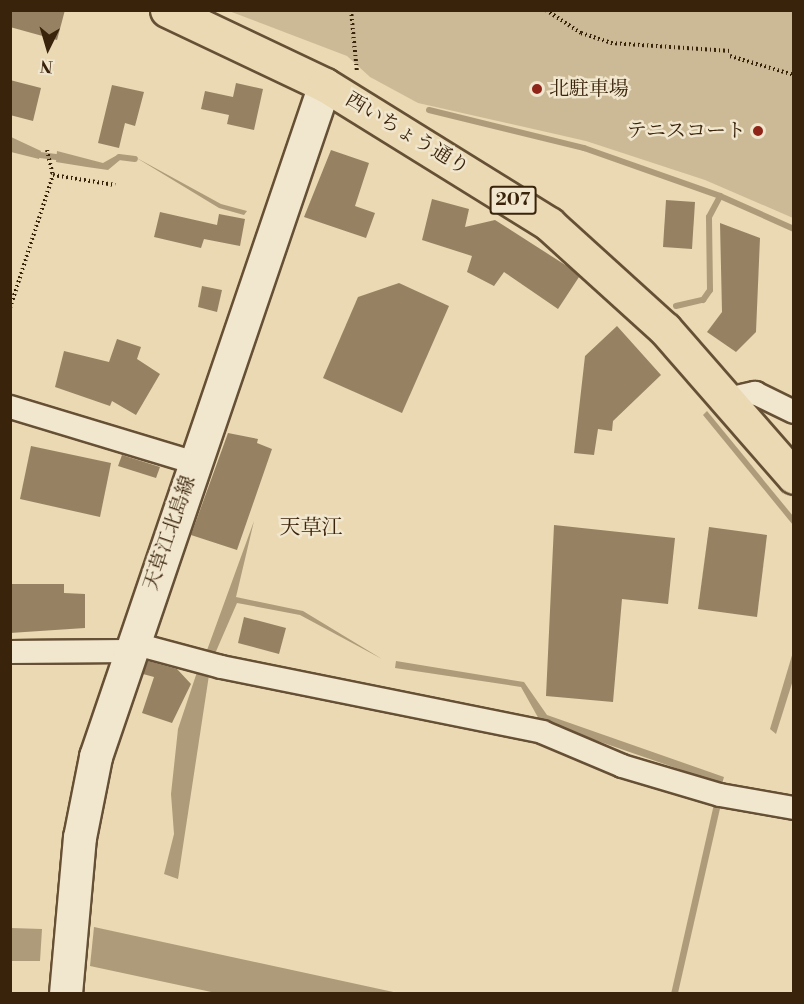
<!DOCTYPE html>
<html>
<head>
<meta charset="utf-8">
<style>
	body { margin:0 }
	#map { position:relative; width:804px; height:1004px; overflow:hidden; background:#ead9b3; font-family:"Libre Bodoni","Noto Serif JP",serif }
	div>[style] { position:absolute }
	.green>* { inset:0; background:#ccba96 }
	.water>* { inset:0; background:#ae9b7a }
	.stream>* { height:6px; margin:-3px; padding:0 3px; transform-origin:3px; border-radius:3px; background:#ae9b7a }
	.building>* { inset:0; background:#968262 }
	.path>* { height:4px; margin-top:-2px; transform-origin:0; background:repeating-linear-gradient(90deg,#3a230b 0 1.5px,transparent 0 4.5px) }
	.roads { filter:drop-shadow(2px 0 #665035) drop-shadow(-2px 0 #665035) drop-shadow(0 2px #665035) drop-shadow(0 -2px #665035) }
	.street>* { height:22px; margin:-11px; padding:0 11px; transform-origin:11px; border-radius:11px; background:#f1e6ce }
	.secondary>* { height:32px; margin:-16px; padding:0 16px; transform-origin:16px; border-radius:16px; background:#f1e6ce }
	.highway>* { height:33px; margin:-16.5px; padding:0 16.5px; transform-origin:16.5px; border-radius:16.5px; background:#ead9b3 }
	.dots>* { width:16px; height:16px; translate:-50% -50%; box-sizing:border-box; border:3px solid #f1e6ce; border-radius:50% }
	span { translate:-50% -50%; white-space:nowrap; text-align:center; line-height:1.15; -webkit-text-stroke:5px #f1e6ce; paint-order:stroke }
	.shield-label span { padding:2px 4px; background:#f1e6ce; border:2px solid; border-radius:4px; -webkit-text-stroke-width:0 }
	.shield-label { font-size:18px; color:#3a230b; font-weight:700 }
	.poi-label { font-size:20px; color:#3a230b }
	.left { translate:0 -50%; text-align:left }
	.right { translate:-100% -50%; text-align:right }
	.street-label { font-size:20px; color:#3a230b }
	.neighbourhood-label { font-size:21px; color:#3a230b }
	.frame { position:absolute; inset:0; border:12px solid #3a230b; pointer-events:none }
	.north { position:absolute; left:18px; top:18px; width:60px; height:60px; -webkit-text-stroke:4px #f1e6ce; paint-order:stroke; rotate:185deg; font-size:16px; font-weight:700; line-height:24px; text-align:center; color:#3a230b }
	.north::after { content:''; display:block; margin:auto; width:21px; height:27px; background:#3a230b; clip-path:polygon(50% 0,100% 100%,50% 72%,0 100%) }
</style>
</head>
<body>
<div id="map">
	<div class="green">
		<i style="clip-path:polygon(229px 11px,793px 11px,793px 218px,705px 180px,586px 141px,418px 103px,370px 77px,347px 56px)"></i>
	</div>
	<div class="water">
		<i style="clip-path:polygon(11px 137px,41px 151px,39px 159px,11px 152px)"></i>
		<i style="clip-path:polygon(57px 151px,103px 163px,119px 154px,120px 160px,108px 170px,87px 167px,56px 162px)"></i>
		<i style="clip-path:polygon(135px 157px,221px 204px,247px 211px,244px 215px,219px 208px)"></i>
		<i style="clip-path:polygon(707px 411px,793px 516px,793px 525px,703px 415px)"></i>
		<i style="clip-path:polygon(254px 521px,236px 597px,303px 611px,382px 659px,300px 615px,237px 603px,214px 656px,206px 653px)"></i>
		<i style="clip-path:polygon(793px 652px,793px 680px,776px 734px,770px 729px)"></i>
		<i style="clip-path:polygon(396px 661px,524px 682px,547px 715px,724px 777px,722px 784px,540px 721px,521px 687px,395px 668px)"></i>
		<i style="clip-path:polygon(197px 672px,209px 675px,178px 879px,164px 874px,174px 834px,171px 794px,178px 729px)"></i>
		<i style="clip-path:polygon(714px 804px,721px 804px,678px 993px,671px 994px)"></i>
		<i style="clip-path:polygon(94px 927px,398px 993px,216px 993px,90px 966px)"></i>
		<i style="clip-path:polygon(11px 928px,42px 929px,40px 961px,11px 961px)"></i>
	</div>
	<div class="stream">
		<i style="left:429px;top:110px;width:160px;rotate:13.8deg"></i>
		<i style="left:584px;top:148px;width:144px;rotate:19.4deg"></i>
		<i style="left:720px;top:196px;width:81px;rotate:24deg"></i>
		<i style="left:40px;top:155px;width:16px;rotate:7deg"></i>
		<i style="left:119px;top:157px;width:16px;rotate:7deg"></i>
		<i style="left:676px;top:306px;width:28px;rotate:-13deg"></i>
		<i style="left:703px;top:300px;width:12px;rotate:-55deg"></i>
		<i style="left:710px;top:290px;width:73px;rotate:-90.8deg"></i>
		<i style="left:709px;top:217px;width:24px;rotate:-62deg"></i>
	</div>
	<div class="building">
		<i style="clip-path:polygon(10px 10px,65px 10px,57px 40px,10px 27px)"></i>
		<i style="clip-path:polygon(10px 80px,41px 88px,33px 121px,10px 115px)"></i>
		<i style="clip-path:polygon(236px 83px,263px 89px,254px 130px,227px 124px,229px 115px,201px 109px,205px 91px,233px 97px)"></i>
		<i style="clip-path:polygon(112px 85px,144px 92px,135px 126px,125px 123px,119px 148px,98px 143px)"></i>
		<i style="clip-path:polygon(331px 150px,369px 163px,355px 206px,375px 213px,366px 238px,304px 217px)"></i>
		<i style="clip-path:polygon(432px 199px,469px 209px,465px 227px,495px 220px,570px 268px,579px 277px,558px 309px,504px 272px,494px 286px,467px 272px,472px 256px,422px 240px)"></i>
		<i style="clip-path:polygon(666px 200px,695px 202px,692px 249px,663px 247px)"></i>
		<i style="clip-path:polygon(160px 212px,217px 225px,219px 214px,245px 219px,240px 246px,204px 239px,201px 248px,154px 237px)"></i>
		<i style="clip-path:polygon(720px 223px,760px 238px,756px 332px,736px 352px,707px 332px,722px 312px)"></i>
		<i style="clip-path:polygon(399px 283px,449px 306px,402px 413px,323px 378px,358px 297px)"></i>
		<i style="clip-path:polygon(202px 286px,222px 290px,217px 312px,198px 307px)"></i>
		<i style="clip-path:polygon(617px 326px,661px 375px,613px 421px,612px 431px,598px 429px,594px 455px,574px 453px,585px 356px)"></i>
		<i style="clip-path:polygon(117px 339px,141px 347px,137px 359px,160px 374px,136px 415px,112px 401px,110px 406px,55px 387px,64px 351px,109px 362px)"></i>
		<i style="clip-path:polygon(228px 433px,258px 439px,257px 443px,272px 449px,237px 550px,191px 535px)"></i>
		<i style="clip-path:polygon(31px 446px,111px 463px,100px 517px,20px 499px)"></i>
		<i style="clip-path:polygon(122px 455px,160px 467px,156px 478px,118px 466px)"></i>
		<i style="clip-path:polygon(554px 525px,675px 538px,668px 604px,622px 599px,613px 702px,546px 696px)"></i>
		<i style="clip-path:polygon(709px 527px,767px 535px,757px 617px,698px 609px)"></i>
		<i style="clip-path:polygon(10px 584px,64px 584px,64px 593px,85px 594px,85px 628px,10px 633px)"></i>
		<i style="clip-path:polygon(244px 617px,286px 628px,279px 654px,238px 643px)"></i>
		<i style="clip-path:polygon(148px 661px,177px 669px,191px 684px,172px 723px,142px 713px,154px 677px,143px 674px)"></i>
	</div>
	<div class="path">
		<i style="left:351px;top:10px;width:62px;rotate:84.5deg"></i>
		<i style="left:546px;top:10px;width:42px;rotate:33.3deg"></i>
		<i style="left:581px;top:33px;width:32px;rotate:18deg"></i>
		<i style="left:611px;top:43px;width:120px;rotate:3.8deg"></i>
		<i style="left:730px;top:56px;width:67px;rotate:16.5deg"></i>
		<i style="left:47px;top:150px;width:26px;rotate:77deg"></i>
		<i style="left:10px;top:308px;width:140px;rotate:-72.1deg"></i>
		<i style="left:53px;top:175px;width:63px;rotate:9.2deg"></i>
	</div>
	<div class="roads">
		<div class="street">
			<i style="left:728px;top:399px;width:28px;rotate:-13deg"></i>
			<i style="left:755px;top:393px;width:43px;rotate:26deg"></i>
			<i style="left:10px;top:407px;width:193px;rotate:16.8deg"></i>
			<i style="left:132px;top:643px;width:92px;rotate:15.1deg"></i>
			<i style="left:221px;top:667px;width:328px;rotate:11.4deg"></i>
			<i style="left:542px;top:732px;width:87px;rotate:23deg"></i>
			<i style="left:622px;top:766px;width:102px;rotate:16.5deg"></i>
			<i style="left:720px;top:795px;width:75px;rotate:10deg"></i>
			<i style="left:10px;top:652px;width:119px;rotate:-0.5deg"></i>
		</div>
		<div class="secondary">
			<i style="left:66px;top:994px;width:157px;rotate:-84.9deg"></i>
			<i style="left:80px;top:838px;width:83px;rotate:-78.8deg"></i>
			<i style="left:96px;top:757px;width:710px;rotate:-71.18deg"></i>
		</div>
		<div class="highway">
			<i style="left:167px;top:10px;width:175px;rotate:25.4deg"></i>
			<i style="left:325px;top:85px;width:264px;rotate:31.8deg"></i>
			<i style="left:549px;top:224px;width:156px;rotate:42.2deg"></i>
			<i style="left:665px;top:329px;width:196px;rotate:48.9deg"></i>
		</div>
	</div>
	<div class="dots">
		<i style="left:537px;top:89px;background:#8f2418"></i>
		<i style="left:758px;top:131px;background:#8f2418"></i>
	</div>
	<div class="shield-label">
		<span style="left:513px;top:200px">207</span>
	</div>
	<div class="poi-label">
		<span class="left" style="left:549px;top:89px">北駐車場</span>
		<span class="right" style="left:746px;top:131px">テニスコート</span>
	</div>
	<div class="street-label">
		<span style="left:407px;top:134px;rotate:31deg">西いちょう通り</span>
		<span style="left:170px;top:533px;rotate:-71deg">天草江北島線</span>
	</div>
	<div class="neighbourhood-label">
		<span style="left:311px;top:528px">天草江</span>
	</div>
	<div class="frame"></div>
	<div class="north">N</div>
</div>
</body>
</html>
